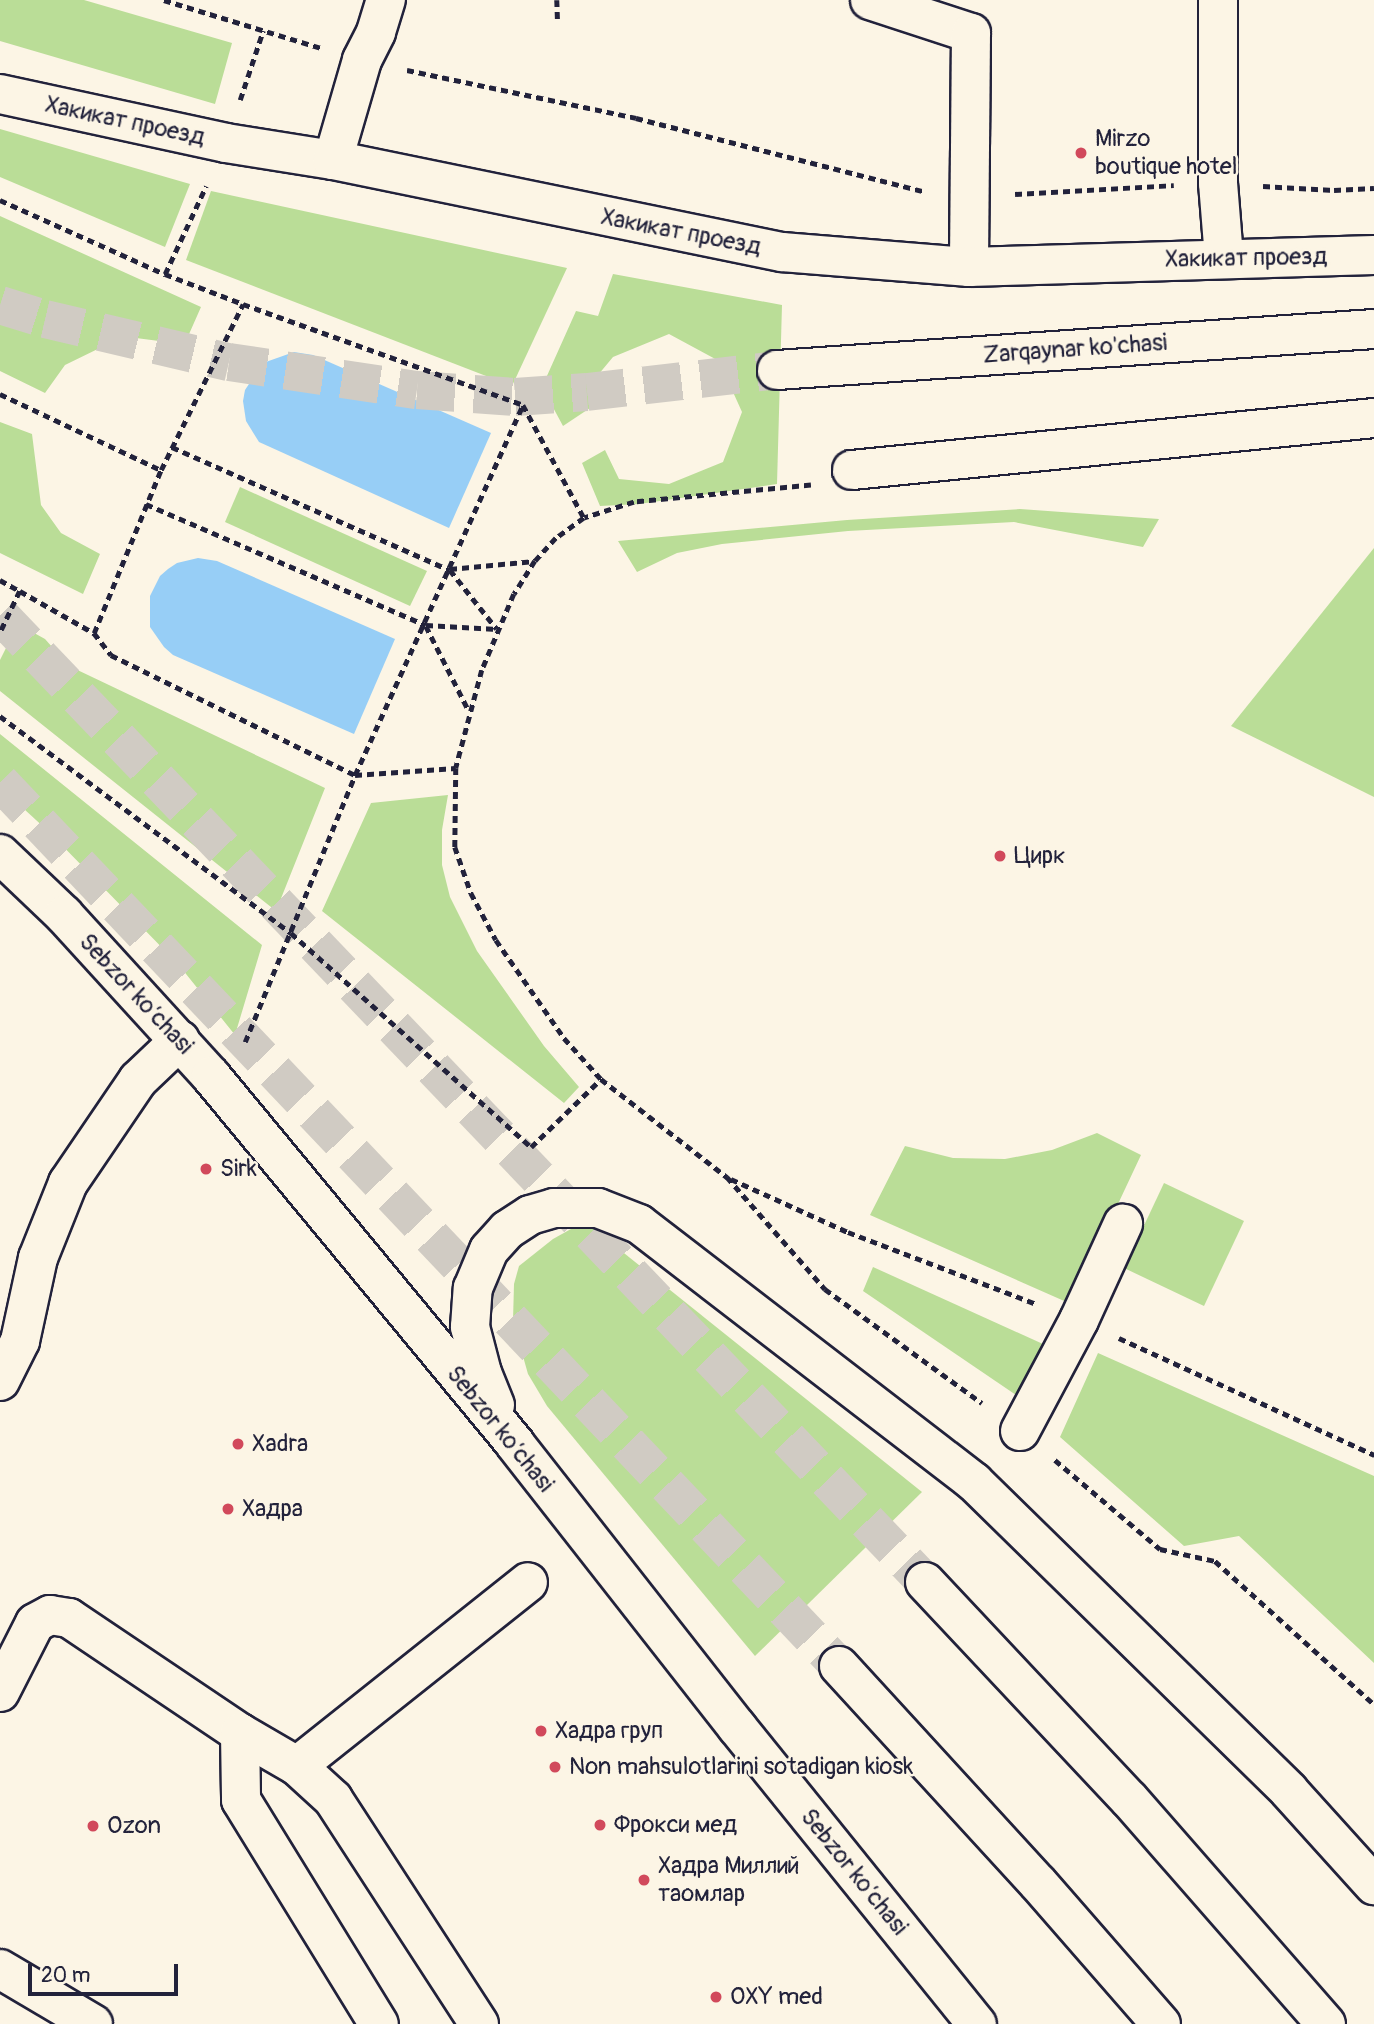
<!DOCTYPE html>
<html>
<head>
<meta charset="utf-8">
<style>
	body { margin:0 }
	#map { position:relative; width:1374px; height:2024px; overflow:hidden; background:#fcf5e5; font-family:Pangolin,sans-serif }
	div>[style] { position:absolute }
	.green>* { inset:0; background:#badd97 }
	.water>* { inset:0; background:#97cef6 }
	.major-tunnel>* { height:38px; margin-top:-19px; transform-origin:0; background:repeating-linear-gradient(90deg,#d0cbc3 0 38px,transparent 0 57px) }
	.path>* { height:4.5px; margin-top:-2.25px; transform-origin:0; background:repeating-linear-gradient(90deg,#22223b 0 7px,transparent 0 12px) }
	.roads { filter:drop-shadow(2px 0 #22223b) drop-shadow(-2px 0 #22223b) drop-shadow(0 2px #22223b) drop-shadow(0 -2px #22223b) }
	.minor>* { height:38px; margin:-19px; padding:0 19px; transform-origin:19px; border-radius:19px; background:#fcf5e5 }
	.major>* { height:38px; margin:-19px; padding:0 19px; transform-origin:19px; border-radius:19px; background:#fcf5e5 }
	.dots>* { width:19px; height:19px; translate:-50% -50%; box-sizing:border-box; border:4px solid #fcf5e5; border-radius:50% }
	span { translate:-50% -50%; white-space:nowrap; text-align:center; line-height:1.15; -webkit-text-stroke:5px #fcf5e5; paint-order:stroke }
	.street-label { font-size:24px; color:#22223b }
	.poi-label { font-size:24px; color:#22223b }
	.left { translate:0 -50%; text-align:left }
	.scale { position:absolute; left:28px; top:1964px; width:150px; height:32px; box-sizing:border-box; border:4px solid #22223b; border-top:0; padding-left:9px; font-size:21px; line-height:24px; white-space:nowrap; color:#22223b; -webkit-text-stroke:5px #fcf5e5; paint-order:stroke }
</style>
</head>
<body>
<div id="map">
	<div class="green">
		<i style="clip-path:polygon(0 0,84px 0,232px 43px,215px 104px,0 41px)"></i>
		<i style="clip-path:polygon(0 129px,190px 184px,165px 247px,0 177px)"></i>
		<i style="clip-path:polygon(211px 191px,567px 268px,512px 386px,186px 260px)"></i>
		<i style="clip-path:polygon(0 216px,201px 307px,182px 350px,159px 341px,136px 338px,108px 344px,65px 365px,45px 393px,0 371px)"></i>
		<i style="clip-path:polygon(613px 274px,782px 305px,777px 484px,639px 504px,600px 506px,582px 463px,605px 450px,619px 479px,669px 484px,723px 462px,742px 412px,719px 361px,669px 334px,613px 357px,593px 381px,593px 406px,563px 426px,542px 387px,576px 311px,598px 316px)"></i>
		<i style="clip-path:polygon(0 422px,32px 434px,41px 505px,61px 533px,100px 554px,83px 594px,0 553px)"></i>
		<i style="clip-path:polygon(240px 487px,427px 571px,410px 606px,225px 522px)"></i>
		<i style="clip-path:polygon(1020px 509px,1159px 519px,1143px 547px,1014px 522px,848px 531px,722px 544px,677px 553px,637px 572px,618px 541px,847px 520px)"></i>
		<i style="clip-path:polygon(1374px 548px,1374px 797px,1231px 726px)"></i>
		<i style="clip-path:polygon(18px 624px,45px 639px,69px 666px,325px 788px,276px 911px,0 691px,0 660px)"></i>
		<i style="clip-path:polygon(0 734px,262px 945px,235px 1035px,178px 964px,48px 831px,0 787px)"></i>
		<i style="clip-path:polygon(448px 795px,442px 830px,442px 865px,450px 897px,477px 951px,544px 1046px,579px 1087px,564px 1103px,322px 911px,371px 803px)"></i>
		<i style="clip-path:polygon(1097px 1133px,1141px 1155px,1071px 1304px,870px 1215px,905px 1146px,953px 1158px,1005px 1159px,1052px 1150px)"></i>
		<i style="clip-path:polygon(1164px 1183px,1244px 1221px,1204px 1306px,1124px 1268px)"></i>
		<i style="clip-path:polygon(589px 1225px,922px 1492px,755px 1656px,547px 1406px,528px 1374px,513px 1321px,514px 1284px,519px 1266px,553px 1239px,571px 1229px)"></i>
		<i style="clip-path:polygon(873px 1267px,1043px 1344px,1016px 1395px,863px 1291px)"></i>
		<i style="clip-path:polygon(1098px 1353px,1374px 1476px,1374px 1663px,1239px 1536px,1184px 1546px,1060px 1437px)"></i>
	</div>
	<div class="water">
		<i style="clip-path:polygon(294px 352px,313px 355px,491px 433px,449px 528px,259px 442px,246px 421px,243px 401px,245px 390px,263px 363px)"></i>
		<i style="clip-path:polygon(198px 558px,217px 561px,395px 639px,354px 734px,173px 655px,164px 647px,150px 627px,150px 596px,160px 576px,168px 569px,177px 563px)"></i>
	</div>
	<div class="major-tunnel">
		<i style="left:0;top:305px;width:47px;rotate:17.3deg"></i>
		<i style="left:45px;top:319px;width:189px;rotate:13.2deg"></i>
		<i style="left:229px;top:362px;width:190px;rotate:8.5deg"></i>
		<i style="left:417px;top:390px;width:98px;rotate:4.1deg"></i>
		<i style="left:515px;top:397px;width:72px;rotate:-4deg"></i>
		<i style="left:587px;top:392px;width:191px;rotate:-6.6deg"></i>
		<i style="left:0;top:615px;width:1338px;rotate:46.27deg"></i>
		<i style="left:0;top:782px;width:1219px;rotate:46.5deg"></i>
	</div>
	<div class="path">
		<i style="left:164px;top:0;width:164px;rotate:17deg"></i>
		<i style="left:557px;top:0;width:23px;rotate:88deg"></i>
		<i style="left:407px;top:70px;width:234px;rotate:11.8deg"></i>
		<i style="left:636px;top:118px;width:296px;rotate:14.3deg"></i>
		<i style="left:240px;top:100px;width:73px;rotate:-71.6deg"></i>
		<i style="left:1263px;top:186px;width:71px;rotate:3.2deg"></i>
		<i style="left:1334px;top:190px;width:40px;rotate:-2.9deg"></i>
		<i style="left:1015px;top:194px;width:159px;rotate:-3.2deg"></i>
		<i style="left:0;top:200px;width:181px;rotate:24.2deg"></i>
		<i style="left:165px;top:274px;width:84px;rotate:21deg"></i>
		<i style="left:243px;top:304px;width:298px;rotate:19.8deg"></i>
		<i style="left:523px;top:405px;width:128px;rotate:61.6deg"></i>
		<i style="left:165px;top:274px;width:97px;rotate:-65deg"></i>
		<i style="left:0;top:394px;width:178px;rotate:25.3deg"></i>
		<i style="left:172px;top:447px;width:304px;rotate:23.9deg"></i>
		<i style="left:450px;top:570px;width:75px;rotate:51.5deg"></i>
		<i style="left:811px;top:485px;width:178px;rotate:174.5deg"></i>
		<i style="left:634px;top:502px;width:52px;rotate:162.3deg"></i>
		<i style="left:584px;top:518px;width:34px;rotate:144deg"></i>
		<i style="left:556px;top:538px;width:31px;rotate:132deg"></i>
		<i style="left:535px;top:561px;width:39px;rotate:122deg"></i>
		<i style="left:514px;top:594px;width:82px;rotate:112.8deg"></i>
		<i style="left:482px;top:670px;width:101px;rotate:104.9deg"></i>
		<i style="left:456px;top:768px;width:79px;rotate:90.7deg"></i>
		<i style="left:455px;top:847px;width:49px;rotate:70.8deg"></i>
		<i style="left:471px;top:893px;width:53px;rotate:62deg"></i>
		<i style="left:496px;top:940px;width:119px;rotate:55.2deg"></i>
		<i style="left:564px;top:1038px;width:55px;rotate:47.9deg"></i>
		<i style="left:601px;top:1079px;width:160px;rotate:37.9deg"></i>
		<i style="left:727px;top:1177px;width:149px;rotate:48.8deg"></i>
		<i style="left:825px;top:1289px;width:194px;rotate:36deg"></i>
		<i style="left:146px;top:504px;width:305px;rotate:23.4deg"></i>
		<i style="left:426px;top:625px;width:71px;rotate:3.2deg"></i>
		<i style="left:450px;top:569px;width:85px;rotate:-5.4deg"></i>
		<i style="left:0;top:580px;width:23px;rotate:29deg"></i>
		<i style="left:20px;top:591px;width:47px;rotate:115.5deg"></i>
		<i style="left:20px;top:591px;width:85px;rotate:29.6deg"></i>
		<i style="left:94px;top:633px;width:176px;rotate:-67.7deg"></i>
		<i style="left:161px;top:470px;width:185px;rotate:-63.7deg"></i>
		<i style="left:426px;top:626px;width:95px;rotate:63.2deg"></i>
		<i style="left:94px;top:633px;width:28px;rotate:52deg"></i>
		<i style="left:111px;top:655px;width:272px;rotate:26.2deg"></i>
		<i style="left:355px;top:775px;width:101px;rotate:-4deg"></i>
		<i style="left:0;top:716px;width:363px;rotate:36.7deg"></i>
		<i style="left:291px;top:933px;width:322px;rotate:41.7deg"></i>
		<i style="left:531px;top:1147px;width:98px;rotate:-44.2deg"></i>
		<i style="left:245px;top:1042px;width:289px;rotate:-67.6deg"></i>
		<i style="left:355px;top:775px;width:406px;rotate:-65.6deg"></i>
		<i style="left:731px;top:1179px;width:128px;rotate:24.4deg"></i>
		<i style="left:848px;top:1232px;width:202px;rotate:20.9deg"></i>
		<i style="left:1119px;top:1338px;width:281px;rotate:24.6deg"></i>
		<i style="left:1055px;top:1460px;width:138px;rotate:40.3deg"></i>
		<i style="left:1160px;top:1549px;width:56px;rotate:12.3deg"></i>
		<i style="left:1215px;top:1561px;width:214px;rotate:42deg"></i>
	</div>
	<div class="roads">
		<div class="minor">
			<i style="left:870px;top:0;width:106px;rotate:18.1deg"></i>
			<i style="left:971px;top:33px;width:234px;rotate:90.5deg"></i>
			<i style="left:1218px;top:0;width:183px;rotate:90deg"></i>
			<i style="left:1218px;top:183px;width:74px;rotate:85.4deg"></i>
			<i style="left:0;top:94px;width:231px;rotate:12.2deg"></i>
			<i style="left:226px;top:143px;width:108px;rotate:9deg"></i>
			<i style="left:333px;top:160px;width:458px;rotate:11.6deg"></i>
			<i style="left:782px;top:252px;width:188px;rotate:4.6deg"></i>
			<i style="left:969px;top:267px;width:405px;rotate:-1.7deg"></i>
			<i style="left:333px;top:160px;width:104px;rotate:-73.8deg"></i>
			<i style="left:362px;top:60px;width:31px;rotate:-63deg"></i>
			<i style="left:376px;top:32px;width:34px;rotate:-73deg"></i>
			<i style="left:852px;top:470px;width:525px;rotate:-5.69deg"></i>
			<i style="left:0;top:854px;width:88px;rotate:43.6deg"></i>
			<i style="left:64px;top:915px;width:218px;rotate:47.6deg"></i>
			<i style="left:211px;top:1076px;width:477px;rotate:50.4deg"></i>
			<i style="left:515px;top:1444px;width:360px;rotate:51.9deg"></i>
			<i style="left:737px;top:1727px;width:382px;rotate:51.1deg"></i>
			<i style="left:0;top:1381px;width:45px;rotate:-63.4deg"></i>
			<i style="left:20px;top:1341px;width:85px;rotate:-77.8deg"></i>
			<i style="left:38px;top:1258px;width:81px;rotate:-68.2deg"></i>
			<i style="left:68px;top:1183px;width:125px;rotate:-55.8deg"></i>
			<i style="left:138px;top:1080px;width:58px;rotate:-43.6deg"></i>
			<i style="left:495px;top:1405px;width:35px;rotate:-112deg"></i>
			<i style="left:482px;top:1373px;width:48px;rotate:-104.6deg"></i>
			<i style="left:470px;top:1327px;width:39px;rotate:-86deg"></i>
			<i style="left:473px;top:1288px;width:41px;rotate:-67.2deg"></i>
			<i style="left:489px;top:1250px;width:27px;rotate:-48deg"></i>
			<i style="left:507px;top:1230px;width:27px;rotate:-33deg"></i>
			<i style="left:530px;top:1215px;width:25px;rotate:-16deg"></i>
			<i style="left:554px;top:1208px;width:44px"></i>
			<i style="left:598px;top:1208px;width:44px;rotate:21.3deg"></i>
			<i style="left:639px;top:1224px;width:423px;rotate:37.6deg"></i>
			<i style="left:974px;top:1482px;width:441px;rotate:44.4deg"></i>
			<i style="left:1289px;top:1791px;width:127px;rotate:47.9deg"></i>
			<i style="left:1020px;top:1431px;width:126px;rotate:-62deg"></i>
			<i style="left:1079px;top:1320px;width:106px;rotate:-65.4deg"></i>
			<i style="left:0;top:1692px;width:77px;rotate:-63.1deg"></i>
			<i style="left:35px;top:1623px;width:17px;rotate:-28deg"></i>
			<i style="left:50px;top:1615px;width:19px;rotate:9deg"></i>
			<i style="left:69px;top:1618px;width:206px;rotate:33.9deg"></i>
			<i style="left:240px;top:1733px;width:67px;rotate:89.1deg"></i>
			<i style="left:241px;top:1800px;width:263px;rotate:58.4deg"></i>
			<i style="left:240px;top:1733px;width:66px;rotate:30.1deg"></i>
			<i style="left:297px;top:1766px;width:49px;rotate:42.5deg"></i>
			<i style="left:333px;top:1799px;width:268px;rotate:57deg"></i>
			<i style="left:297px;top:1766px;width:295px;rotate:-38.5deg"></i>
			<i style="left:0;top:1969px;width:108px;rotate:30.6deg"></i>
		</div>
		<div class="major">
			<i style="left:777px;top:370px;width:598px;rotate:-3.93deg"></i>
			<i style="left:925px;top:1582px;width:298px;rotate:46.8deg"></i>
			<i style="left:1129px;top:1799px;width:299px;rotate:48.8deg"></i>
			<i style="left:839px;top:1666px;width:294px;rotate:47.5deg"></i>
			<i style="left:1038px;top:1883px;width:187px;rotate:48.9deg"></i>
		</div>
	</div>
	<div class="dots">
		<i style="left:1081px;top:153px;background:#d1495b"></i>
		<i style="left:1000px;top:856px;background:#d1495b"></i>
		<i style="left:206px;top:1169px;background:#d1495b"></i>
		<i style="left:238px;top:1444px;background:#d1495b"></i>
		<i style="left:228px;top:1509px;background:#d1495b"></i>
		<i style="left:541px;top:1731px;background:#d1495b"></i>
		<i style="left:555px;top:1767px;background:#d1495b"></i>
		<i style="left:600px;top:1825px;background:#d1495b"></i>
		<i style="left:93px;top:1826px;background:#d1495b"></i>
		<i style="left:644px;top:1880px;background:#d1495b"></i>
		<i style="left:716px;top:1997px;background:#d1495b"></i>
	</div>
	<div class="street-label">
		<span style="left:125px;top:121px;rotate:12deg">Хакикат проезд</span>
		<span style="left:681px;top:232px;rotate:11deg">Хакикат проезд</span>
		<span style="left:1246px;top:258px;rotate:-1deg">Хакикат проезд</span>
		<span style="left:1075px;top:349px;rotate:-4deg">Zarqaynar ko'chasi</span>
		<span style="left:136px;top:994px;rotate:47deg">Sebzor ko‘chasi</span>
		<span style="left:500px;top:1429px;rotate:51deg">Sebzor ko‘chasi</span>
		<span style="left:854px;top:1872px;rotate:51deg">Sebzor ko‘chasi</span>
	</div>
	<div class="poi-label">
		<span class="left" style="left:1095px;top:153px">Mirzo<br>boutique hotel</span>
		<span class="left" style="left:1014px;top:856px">Цирк</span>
		<span class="left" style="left:220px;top:1169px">Sirk</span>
		<span class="left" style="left:252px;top:1444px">Xadra</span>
		<span class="left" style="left:242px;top:1509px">Хадра</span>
		<span class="left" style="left:555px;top:1731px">Хадра груп</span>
		<span class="left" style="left:569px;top:1767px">Non mahsulotlarini sotadigan kiosk</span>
		<span class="left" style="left:614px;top:1825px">Фрокси мед</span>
		<span class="left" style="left:107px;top:1826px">Ozon</span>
		<span class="left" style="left:658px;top:1880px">Хадра Миллий<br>таомлар</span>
		<span class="left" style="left:730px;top:1997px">OXY med</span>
	</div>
	<div class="scale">20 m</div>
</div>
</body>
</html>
